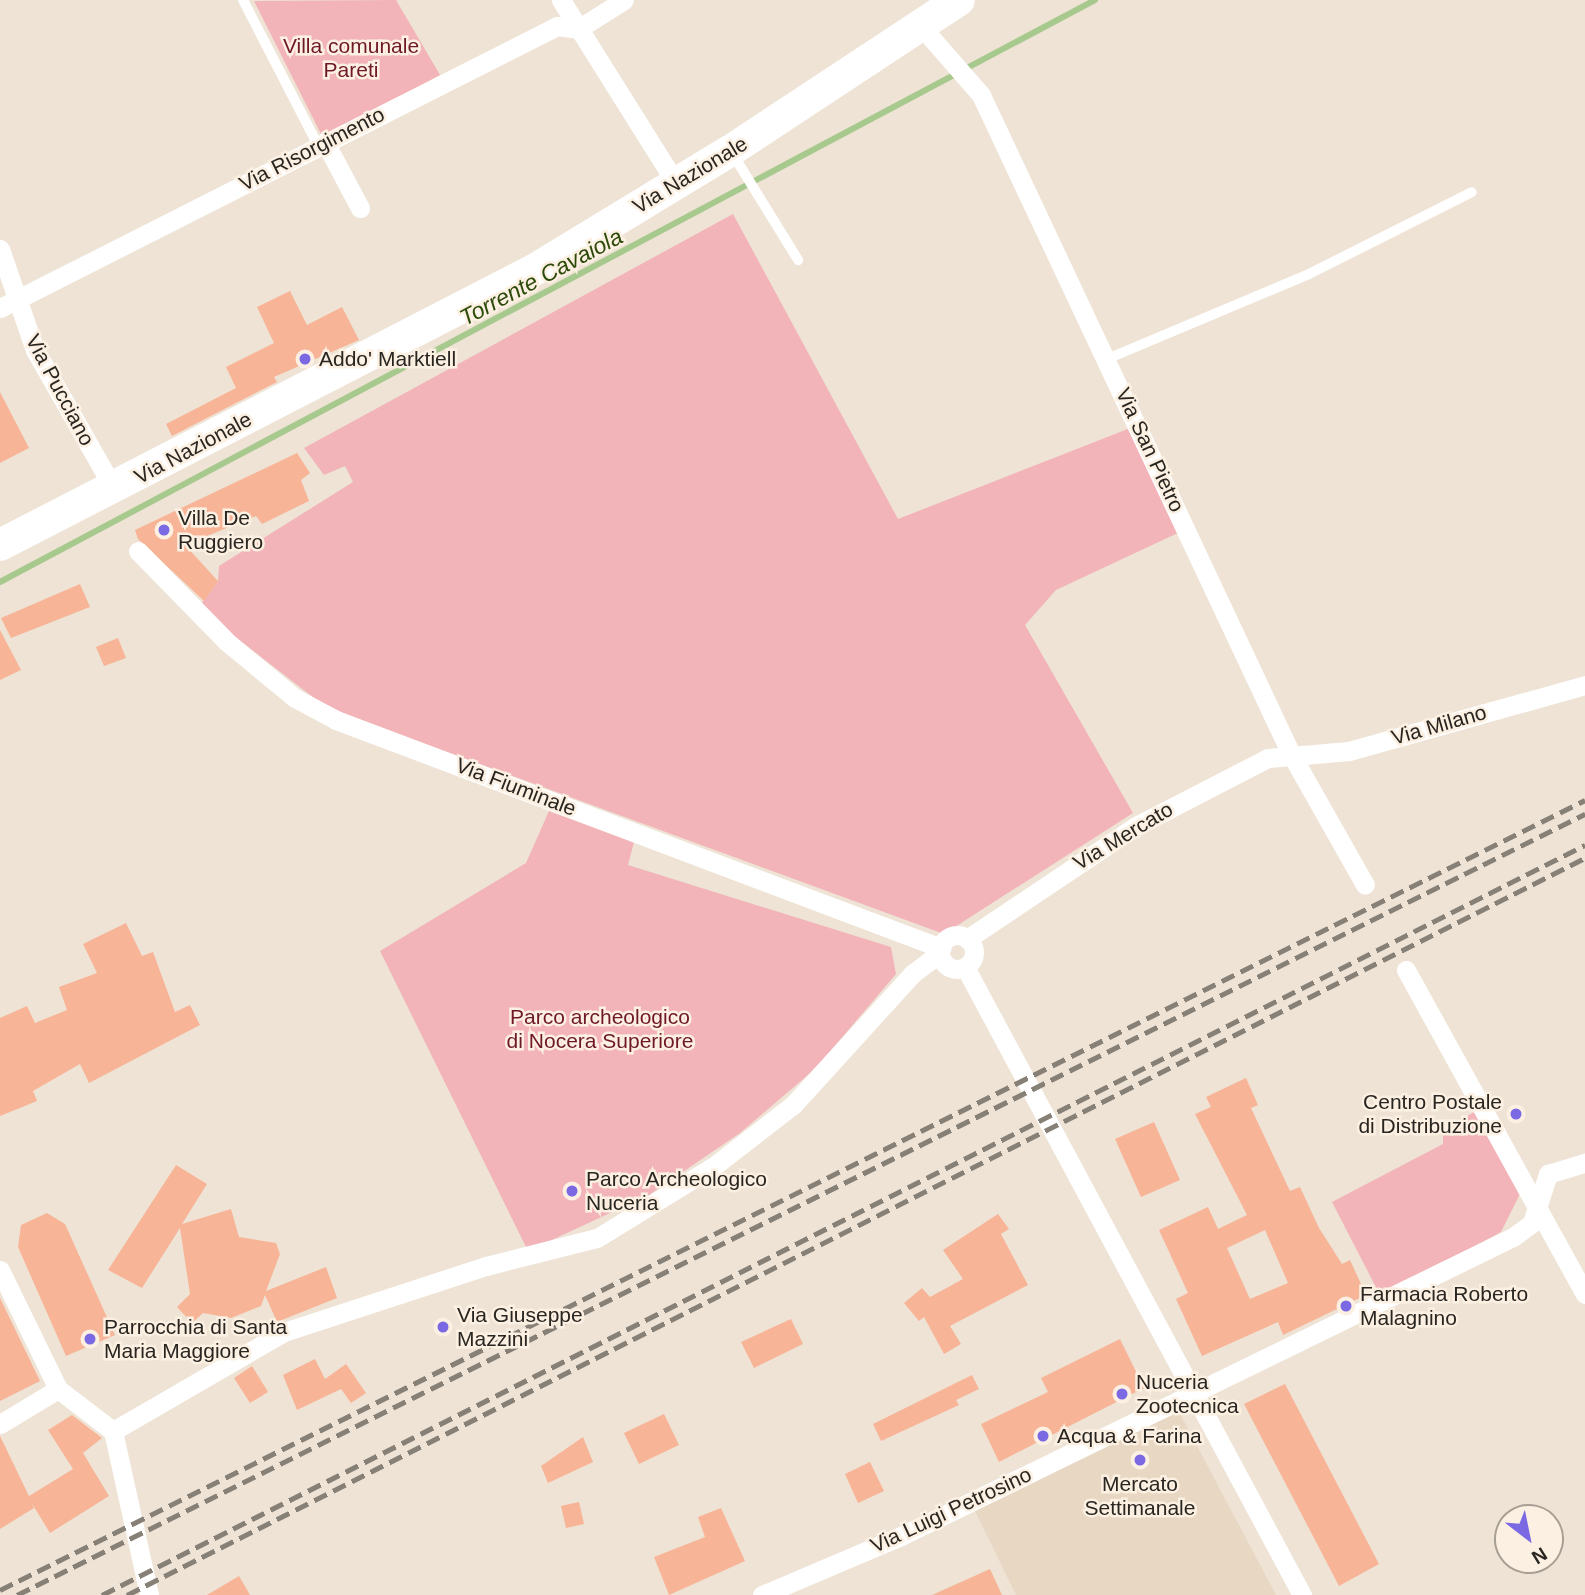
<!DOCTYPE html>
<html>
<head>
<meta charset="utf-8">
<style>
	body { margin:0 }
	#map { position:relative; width:1585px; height:1595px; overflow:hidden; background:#eee3d5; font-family:Helvetica,sans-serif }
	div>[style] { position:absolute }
	.built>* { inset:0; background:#e7d7c3 }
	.green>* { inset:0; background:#f2b4b8 }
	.stream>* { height:6px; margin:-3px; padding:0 3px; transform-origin:3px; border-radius:3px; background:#a7c98d }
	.building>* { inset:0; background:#f8b497 }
	.lane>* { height:10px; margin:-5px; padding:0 5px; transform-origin:5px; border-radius:5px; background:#fff }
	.street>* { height:19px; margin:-9.5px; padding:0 9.5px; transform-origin:9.5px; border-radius:9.5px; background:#fff }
	.street>.ring { margin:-9.5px; padding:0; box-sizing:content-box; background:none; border:19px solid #fff; border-radius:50% }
	.primary>* { height:32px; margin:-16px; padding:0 16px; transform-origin:16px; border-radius:16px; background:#fff }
	.rail>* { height:5px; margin-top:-2.5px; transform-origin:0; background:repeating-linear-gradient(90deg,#878077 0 14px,transparent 0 21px) }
	.dots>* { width:19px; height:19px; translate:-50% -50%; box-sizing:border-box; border:4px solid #fcf0e2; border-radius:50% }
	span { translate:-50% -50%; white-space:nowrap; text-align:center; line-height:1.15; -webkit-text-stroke:5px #fcf0e2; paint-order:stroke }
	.park-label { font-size:21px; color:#6e1828 }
	.street-label { font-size:21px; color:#292520 }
	.poi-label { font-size:21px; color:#292520 }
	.left { translate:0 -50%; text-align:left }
	.right { translate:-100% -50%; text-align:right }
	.water-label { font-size:23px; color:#2c4a09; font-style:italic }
	.north { position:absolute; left:1494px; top:1504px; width:70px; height:70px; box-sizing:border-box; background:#fcf0e2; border:2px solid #a89f94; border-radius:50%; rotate:148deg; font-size:19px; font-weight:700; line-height:28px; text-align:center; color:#292520 }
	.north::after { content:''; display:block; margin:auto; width:24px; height:32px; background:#7b68e3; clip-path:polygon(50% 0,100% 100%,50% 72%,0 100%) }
</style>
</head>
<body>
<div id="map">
	<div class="built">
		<i style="clip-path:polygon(1179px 1412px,1276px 1595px,1016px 1595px,974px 1509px)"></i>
	</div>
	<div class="green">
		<i style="clip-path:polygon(396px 0,440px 75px,325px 142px,254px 1px)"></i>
		<i style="clip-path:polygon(733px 214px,898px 519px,1138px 425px,1180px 532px,1056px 590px,1025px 625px,1133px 813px,944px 934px,327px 708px,198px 608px,218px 581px,219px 566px,353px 482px,345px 466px,324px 475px,304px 448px)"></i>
		<i style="clip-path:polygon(549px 811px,634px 842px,628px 865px,891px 947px,896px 974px,816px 1068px,740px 1133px,649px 1195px,528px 1251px,380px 951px,526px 863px)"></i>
		<i style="clip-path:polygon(1476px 1111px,1520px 1194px,1501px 1232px,1381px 1297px,1332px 1202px,1443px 1144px,1443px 1130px)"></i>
	</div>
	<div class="stream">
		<i style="left:0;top:582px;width:1240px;rotate:-27.99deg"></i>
	</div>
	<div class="building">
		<i style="clip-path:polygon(290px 291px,307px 325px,342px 307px,359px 340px,274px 377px,277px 382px,172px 436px,166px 424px,236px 388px,226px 367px,274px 343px,257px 307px)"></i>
		<i style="clip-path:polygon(0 392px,29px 448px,0 463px)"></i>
		<i style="clip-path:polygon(297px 453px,310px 473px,301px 480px,309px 501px,262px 524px,256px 516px,185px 545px,218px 581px,204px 601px,138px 539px,135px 530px)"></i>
		<i style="clip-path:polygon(80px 584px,90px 607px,11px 638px,1px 618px)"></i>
		<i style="clip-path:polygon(0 630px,21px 670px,0 680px)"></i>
		<i style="clip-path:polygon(118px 638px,126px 658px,104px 666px,96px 647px)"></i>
		<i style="clip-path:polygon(126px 923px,142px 956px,153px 952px,175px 1012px,190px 1005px,200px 1025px,89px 1083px,80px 1064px,33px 1091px,37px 1101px,0 1116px,0 1018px,27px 1006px,35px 1023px,67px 1010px,59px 987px,97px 973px,83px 944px)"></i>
		<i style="clip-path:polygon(evenodd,1246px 1078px,1258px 1105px,1251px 1108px,1290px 1191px,1300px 1187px,1319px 1228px,1342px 1264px,1350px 1260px,1366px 1295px,1283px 1335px,1278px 1322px,1202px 1356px,1176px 1299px,1188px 1293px,1159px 1230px,1208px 1207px,1218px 1229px,1247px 1215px,1195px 1114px,1211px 1107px,1206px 1097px,1246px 1078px,1265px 1230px,1288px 1283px,1250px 1299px,1227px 1248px,1265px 1230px)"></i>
		<i style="clip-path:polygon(1154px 1122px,1180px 1180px,1141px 1197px,1115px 1139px)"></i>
		<i style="clip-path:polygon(176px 1165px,207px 1184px,182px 1224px,231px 1209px,239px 1237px,276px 1243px,280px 1254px,266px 1291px,326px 1267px,337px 1298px,277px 1322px,265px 1295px,261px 1306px,231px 1318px,203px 1313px,192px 1323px,177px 1307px,190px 1294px,180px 1228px,142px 1288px,108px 1270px)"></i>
		<i style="clip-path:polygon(47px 1213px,65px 1224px,115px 1335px,66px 1356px,18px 1247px,21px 1225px)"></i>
		<i style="clip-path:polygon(998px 1214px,1009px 1229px,1001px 1234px,1028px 1285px,950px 1326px,961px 1344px,944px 1354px,924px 1317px,919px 1321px,904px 1303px,922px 1288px,930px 1297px,963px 1279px,943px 1250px)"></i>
		<i style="clip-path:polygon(0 1298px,40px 1381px,0 1401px)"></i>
		<i style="clip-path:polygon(791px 1319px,803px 1344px,754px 1368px,741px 1342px)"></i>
		<i style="clip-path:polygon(1120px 1339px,1144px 1388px,999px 1462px,981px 1424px,1048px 1392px,1041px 1378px)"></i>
		<i style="clip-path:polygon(315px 1359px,325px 1379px,346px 1364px,366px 1393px,351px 1403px,341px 1389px,297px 1410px,283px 1375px)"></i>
		<i style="clip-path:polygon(252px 1366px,268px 1392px,250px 1403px,234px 1378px)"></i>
		<i style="clip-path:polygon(972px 1375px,979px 1389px,956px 1400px,959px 1405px,881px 1441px,873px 1424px)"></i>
		<i style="clip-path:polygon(1285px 1384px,1379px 1564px,1339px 1586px,1244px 1404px)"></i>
		<i style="clip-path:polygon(664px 1414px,679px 1445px,639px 1464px,624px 1433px)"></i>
		<i style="clip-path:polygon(72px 1415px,102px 1438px,83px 1453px,109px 1496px,50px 1533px,31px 1502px,34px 1508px,0 1529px,0 1436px,29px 1496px,73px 1469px,48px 1430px)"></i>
		<i style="clip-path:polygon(583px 1437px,593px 1462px,548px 1483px,541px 1466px)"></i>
		<i style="clip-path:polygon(870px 1462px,884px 1491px,858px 1503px,845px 1474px)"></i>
		<i style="clip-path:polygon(579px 1502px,584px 1524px,566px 1528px,561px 1506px)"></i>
		<i style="clip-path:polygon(721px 1508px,745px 1561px,669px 1595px,654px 1557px,705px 1537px,698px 1517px)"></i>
		<i style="clip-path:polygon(990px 1569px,1002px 1595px,932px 1595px)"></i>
		<i style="clip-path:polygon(239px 1576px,250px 1595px,207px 1595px)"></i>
	</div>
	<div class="lane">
		<i style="left:243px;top:0;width:163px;rotate:62.7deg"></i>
		<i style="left:732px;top:153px;width:126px;rotate:58.3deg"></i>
		<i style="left:1107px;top:359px;width:219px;rotate:-22.8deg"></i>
		<i style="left:1309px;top:274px;width:182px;rotate:-26.7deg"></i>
	</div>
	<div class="street">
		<i style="left:561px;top:0;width:216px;rotate:57.9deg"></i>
		<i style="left:920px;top:25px;width:93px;rotate:48.9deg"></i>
		<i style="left:981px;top:95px;width:728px;rotate:64.81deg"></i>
		<i style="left:1291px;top:754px;width:150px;rotate:60.5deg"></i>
		<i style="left:325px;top:142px;width:75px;rotate:62.1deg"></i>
		<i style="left:0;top:249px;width:107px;rotate:70.9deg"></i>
		<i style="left:35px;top:350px;width:160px;rotate:60.4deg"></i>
		<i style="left:0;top:308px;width:624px;rotate:-26.85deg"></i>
		<i style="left:557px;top:26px;width:21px;rotate:8deg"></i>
		<i style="left:578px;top:29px;width:54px;rotate:-32.2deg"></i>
		<i style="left:138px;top:551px;width:127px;rotate:45.6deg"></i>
		<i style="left:227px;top:642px;width:88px;rotate:39.5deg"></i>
		<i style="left:295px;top:698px;width:47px;rotate:28.2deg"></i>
		<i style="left:336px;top:720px;width:647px;rotate:20.65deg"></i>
		<i class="ring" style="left:940px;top:935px;width:15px;height:15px"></i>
		<i style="left:967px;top:939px;width:203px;rotate:-33.8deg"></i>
		<i style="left:1136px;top:826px;width:148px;rotate:-27.3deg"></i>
		<i style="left:1268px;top:758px;width:81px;rotate:-4.9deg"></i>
		<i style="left:1349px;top:751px;width:245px;rotate:-15.6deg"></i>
		<i style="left:965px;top:967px;width:713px;rotate:61.78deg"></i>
		<i style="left:1406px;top:970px;width:370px;rotate:61.1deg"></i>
		<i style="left:0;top:1270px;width:132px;rotate:64deg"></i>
		<i style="left:58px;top:1389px;width:69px;rotate:37.4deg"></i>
		<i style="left:113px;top:1431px;width:168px;rotate:77.6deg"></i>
		<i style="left:0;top:1424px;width:68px;rotate:-31.1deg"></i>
		<i style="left:113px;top:1431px;width:198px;rotate:-30.1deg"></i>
		<i style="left:284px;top:1332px;width:213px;rotate:-18.1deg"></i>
		<i style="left:486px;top:1266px;width:114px;rotate:-14.2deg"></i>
		<i style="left:597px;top:1238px;width:137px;rotate:-31.6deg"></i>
		<i style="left:714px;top:1166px;width:100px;rotate:-37.7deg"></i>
		<i style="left:793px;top:1105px;width:177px;rotate:-47.7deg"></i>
		<i style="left:912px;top:974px;width:35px;rotate:-37deg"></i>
		<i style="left:762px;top:1595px;width:151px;rotate:-23deg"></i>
		<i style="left:901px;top:1536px;width:681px;rotate:-26.04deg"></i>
		<i style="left:1513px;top:1237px;width:24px;rotate:-36deg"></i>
		<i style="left:1532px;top:1223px;width:52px;rotate:-71.9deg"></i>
		<i style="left:1548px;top:1174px;width:39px;rotate:-17deg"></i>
	</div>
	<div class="primary">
		<i style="left:0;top:545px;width:601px;rotate:-27.25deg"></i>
		<i style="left:534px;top:270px;width:229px;rotate:-31.3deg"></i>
		<i style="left:730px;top:151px;width:274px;rotate:-33.4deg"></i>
	</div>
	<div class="rail">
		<i style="left:0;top:1590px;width:1771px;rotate:-26.49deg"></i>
		<i style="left:17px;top:1595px;width:1752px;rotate:-26.48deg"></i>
		<i style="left:102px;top:1595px;width:1662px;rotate:-26.83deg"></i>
		<i style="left:127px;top:1595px;width:1634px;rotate:-26.82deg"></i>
	</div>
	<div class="dots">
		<i style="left:305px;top:359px;background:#7b68e3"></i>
		<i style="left:164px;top:530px;background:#7b68e3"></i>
		<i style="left:1516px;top:1114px;background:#7b68e3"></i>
		<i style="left:572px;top:1191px;background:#7b68e3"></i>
		<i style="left:1346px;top:1306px;background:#7b68e3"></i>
		<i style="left:443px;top:1327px;background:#7b68e3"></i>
		<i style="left:90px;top:1339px;background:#7b68e3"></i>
		<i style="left:1122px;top:1394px;background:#7b68e3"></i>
		<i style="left:1043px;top:1436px;background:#7b68e3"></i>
		<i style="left:1140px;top:1460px;background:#7b68e3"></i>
	</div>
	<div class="park-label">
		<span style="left:351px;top:58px">Villa comunale<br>Pareti</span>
		<span style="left:600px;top:1029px">Parco archeologico<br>di Nocera Superiore</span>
	</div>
	<div class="street-label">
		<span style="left:312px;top:149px;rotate:-27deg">Via Risorgimento</span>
		<span style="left:690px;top:175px;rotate:-31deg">Via Nazionale</span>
		<span style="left:60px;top:390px;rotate:62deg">Via Pucciano</span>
		<span style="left:193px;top:448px;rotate:-28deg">Via Nazionale</span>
		<span style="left:1150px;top:450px;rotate:65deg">Via San Pietro</span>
		<span style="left:1439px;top:725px;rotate:-16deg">Via Milano</span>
		<span style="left:516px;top:787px;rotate:21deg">Via Fiuminale</span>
		<span style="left:1123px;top:836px;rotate:-31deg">Via Mercato</span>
		<span style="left:951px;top:1510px;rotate:-25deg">Via Luigi Petrosino</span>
	</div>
	<div class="poi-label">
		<span class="left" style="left:319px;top:359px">Addo' Marktiell</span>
		<span class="left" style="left:178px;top:530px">Villa De<br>Ruggiero</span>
		<span class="right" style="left:1502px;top:1114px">Centro Postale<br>di Distribuzione</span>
		<span class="left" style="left:586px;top:1191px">Parco Archeologico<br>Nuceria</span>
		<span class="left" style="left:1360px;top:1306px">Farmacia Roberto<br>Malagnino</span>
		<span class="left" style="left:457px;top:1327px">Via Giuseppe<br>Mazzini</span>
		<span class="left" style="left:104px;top:1339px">Parrocchia di Santa<br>Maria Maggiore</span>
		<span class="left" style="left:1136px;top:1394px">Nuceria<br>Zootecnica</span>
		<span class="left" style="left:1057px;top:1436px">Acqua &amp; Farina</span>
		<span style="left:1140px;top:1496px">Mercato<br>Settimanale</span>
	</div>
	<div class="water-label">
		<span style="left:541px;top:277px;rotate:-28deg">Torrente Cavaiola</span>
	</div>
	<div class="north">N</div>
</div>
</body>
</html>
